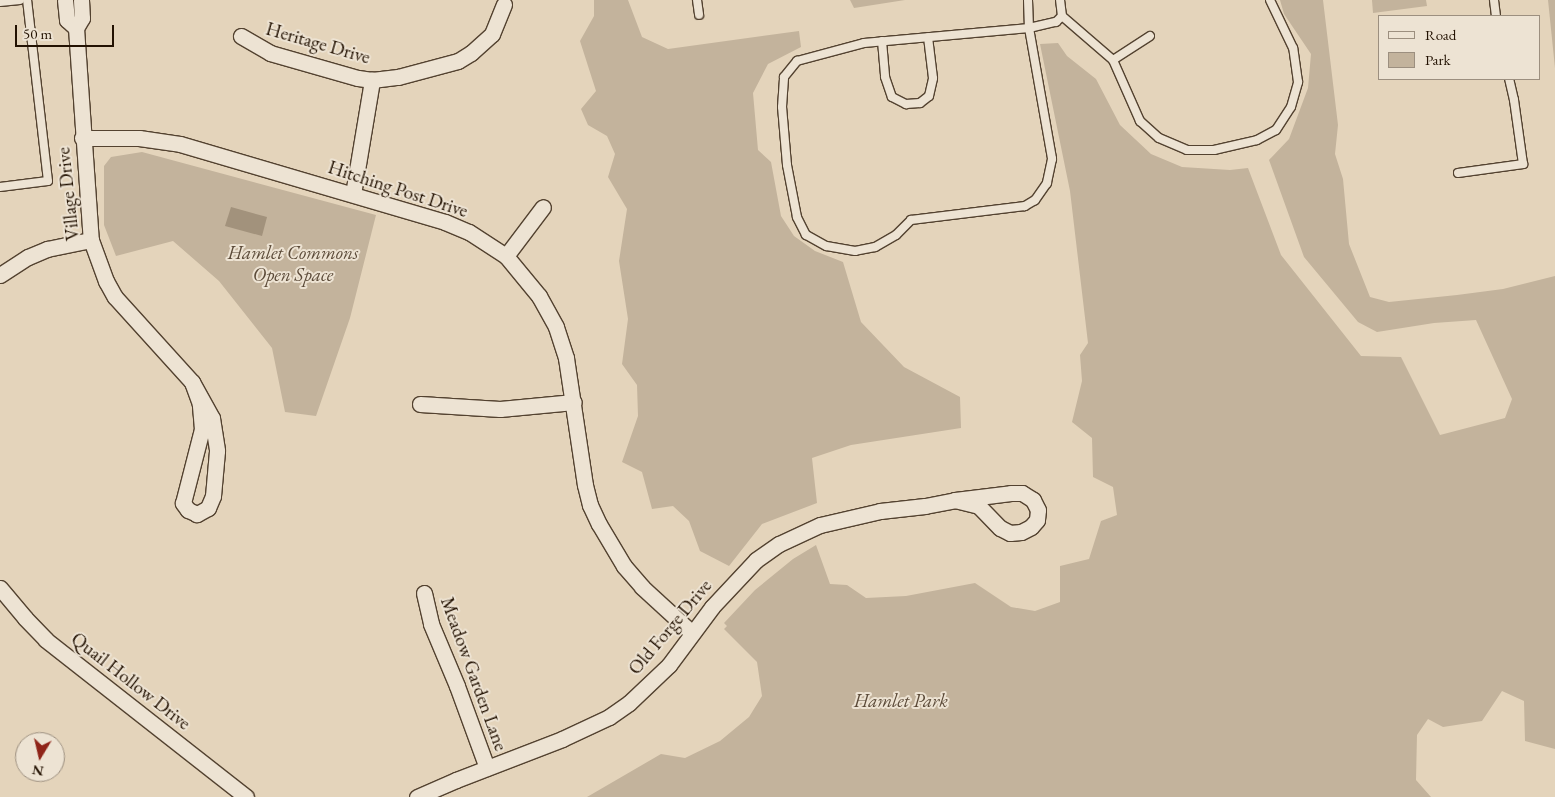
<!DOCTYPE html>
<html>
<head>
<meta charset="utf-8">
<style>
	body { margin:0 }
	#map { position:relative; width:1555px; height:797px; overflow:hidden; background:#e4d4bb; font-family:"EB Garamond",serif }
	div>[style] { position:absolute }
	.green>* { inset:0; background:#c3b39c }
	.water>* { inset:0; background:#a2927c }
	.roads { filter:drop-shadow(1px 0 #534230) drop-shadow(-1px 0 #534230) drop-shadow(0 1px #534230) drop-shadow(0 -1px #534230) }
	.lane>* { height:8px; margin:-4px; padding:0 4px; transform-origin:4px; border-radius:4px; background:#ede3d3 }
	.street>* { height:15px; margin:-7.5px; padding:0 7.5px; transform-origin:7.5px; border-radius:7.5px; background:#ede3d3 }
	span { translate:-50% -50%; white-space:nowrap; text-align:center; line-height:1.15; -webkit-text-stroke:4px #ede3d3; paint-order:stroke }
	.street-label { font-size:19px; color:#231202 }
	.park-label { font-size:19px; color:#5b4a38; font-style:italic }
	.legend { position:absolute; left:1378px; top:15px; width:162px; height:65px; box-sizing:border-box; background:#ede3d3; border:1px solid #9c8f7f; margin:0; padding:6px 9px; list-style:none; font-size:15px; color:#231202 }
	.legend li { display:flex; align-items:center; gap:10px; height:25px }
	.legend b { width:25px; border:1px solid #9c8f7f }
	.north { position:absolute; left:15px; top:732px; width:50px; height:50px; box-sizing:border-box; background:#ede3d3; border:1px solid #9c8f7f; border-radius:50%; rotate:189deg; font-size:14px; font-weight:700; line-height:20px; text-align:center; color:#231202 }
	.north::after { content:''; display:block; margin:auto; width:18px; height:22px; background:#8f2418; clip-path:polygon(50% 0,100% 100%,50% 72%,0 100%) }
	.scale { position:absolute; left:15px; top:25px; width:99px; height:22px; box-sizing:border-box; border:2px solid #231202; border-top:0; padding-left:6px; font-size:15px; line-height:18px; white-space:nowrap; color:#231202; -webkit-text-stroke:4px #ede3d3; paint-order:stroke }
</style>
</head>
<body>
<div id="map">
	<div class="green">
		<i style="clip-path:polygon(594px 0,628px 0,642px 37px,668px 49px,799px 31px,801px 47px,768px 64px,753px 93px,758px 150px,771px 162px,781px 216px,794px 236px,815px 251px,843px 262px,861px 322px,904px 367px,960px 397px,961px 428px,851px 445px,812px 458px,817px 503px,762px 524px,729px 566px,700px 551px,689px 521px,673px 506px,652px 509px,642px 472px,622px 462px,638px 416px,637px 385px,622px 364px,628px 319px,619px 261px,627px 209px,608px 177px,615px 154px,607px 136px,588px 125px,581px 109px,596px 91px,580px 41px,594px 16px)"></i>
		<i style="clip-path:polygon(850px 0,905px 0,854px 8px)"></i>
		<i style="clip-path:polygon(1280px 0,1323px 0,1338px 125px,1335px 154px,1343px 179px,1349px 244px,1370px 297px,1389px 302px,1457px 295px,1503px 289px,1555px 276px,1555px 749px,1525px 741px,1524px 701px,1502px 691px,1482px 721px,1443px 727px,1428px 719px,1417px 735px,1416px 780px,1431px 797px,587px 797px,661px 754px,685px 758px,720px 741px,749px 717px,762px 696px,757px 662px,724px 629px,727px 626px,724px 623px,755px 590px,793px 559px,816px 545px,830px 584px,847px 585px,866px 598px,906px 596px,975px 583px,1011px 607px,1035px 611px,1060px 602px,1060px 566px,1089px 559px,1101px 521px,1117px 515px,1113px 487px,1093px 477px,1092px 438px,1072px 422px,1082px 381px,1080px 355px,1088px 343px,1070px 191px,1040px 44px,1058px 43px,1067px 56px,1096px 79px,1120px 125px,1151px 154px,1182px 167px,1230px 170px,1248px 168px,1281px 255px,1361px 356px,1401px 357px,1440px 435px,1505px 418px,1512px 399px,1476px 320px,1434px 323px,1377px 332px,1358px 322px,1304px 257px,1269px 160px,1289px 139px,1308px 88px,1311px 54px,1284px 14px)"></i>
		<i style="clip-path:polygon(1372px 0,1426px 0,1427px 6px,1373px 13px)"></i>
		<i style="clip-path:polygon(1548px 0,1555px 0,1555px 68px)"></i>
		<i style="clip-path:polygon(142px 152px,376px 215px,350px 318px,316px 416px,285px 412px,272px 348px,219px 281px,173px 241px,116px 256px,104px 225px,104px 166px,111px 157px)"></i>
	</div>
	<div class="water">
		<i style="clip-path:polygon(231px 207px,267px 217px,262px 236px,225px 226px)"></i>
	</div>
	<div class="roads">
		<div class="lane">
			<i style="left:697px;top:0;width:15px;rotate:82deg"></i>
			<i style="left:1028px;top:0;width:28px;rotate:88deg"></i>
			<i style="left:1029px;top:28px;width:133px;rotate:80deg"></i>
			<i style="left:1052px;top:159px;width:25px;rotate:102deg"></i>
			<i style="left:1047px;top:183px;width:21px;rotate:125deg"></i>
			<i style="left:1035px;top:200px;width:12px;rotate:149deg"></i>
			<i style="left:1025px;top:206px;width:115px;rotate:173deg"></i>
			<i style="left:911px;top:220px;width:21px;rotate:135deg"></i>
			<i style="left:896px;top:235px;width:24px;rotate:150deg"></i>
			<i style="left:875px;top:247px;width:20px;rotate:169deg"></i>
			<i style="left:855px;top:251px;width:29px;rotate:-170deg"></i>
			<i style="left:826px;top:246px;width:23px;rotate:-151deg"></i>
			<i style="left:806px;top:235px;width:20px;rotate:-117deg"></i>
			<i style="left:797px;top:217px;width:53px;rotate:-100.9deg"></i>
			<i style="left:787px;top:165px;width:58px;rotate:-94.9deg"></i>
			<i style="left:782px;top:107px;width:30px;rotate:-86deg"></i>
			<i style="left:784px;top:77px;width:21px;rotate:-51deg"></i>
			<i style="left:797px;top:61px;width:69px;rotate:-15deg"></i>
			<i style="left:864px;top:43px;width:166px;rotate:-5.2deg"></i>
			<i style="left:1029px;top:28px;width:28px;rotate:-13deg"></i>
			<i style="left:1056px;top:22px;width:8px;rotate:-45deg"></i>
			<i style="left:1062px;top:16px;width:16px;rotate:-97deg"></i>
			<i style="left:1494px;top:0;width:16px;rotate:83deg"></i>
			<i style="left:0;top:2px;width:20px;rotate:-6deg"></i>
			<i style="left:1062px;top:16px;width:67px;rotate:40.8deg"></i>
			<i style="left:1113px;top:60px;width:67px;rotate:66.1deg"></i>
			<i style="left:1140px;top:121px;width:25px;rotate:42deg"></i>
			<i style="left:1159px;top:138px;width:30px;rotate:23deg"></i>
			<i style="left:1187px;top:150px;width:27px"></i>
			<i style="left:1214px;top:150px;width:44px;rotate:-13.1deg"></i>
			<i style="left:1257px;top:140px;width:21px;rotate:-28deg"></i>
			<i style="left:1276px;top:130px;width:27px;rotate:-57deg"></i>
			<i style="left:1291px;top:107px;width:26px;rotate:-74deg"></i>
			<i style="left:1298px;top:82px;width:34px;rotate:-98deg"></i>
			<i style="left:1293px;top:48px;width:53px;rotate:-115.6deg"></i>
			<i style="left:882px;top:41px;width:36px;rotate:85deg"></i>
			<i style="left:885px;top:77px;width:21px;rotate:71deg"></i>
			<i style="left:892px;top:97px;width:16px;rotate:27deg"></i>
			<i style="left:906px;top:104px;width:14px;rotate:-4deg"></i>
			<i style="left:920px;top:103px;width:11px;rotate:-38deg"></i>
			<i style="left:929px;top:96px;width:18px;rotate:-77deg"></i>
			<i style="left:933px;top:78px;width:41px;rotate:-97deg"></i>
			<i style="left:1113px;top:60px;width:44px;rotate:-33deg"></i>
			<i style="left:1458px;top:173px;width:66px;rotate:-7.9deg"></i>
			<i style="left:1523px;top:164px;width:65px;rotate:-98deg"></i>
			<i style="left:1514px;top:100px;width:22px;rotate:-103deg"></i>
			<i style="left:0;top:187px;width:48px;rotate:-7.1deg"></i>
			<i style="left:48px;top:181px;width:182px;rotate:-96.6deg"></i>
		</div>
		<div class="street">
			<i style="left:65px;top:0;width:20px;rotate:84deg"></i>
			<i style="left:67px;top:20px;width:12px;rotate:42deg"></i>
			<i style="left:81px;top:0;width:18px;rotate:87deg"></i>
			<i style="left:82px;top:18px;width:12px;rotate:121deg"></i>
			<i style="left:76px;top:28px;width:213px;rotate:86deg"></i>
			<i style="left:91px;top:240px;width:44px;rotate:69.9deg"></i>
			<i style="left:106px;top:281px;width:18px;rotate:61deg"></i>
			<i style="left:115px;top:297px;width:115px;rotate:47.8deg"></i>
			<i style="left:192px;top:382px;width:41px;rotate:60.9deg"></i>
			<i style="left:212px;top:418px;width:33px;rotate:81deg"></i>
			<i style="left:217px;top:451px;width:45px;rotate:95.1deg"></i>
			<i style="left:213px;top:496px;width:13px;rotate:113deg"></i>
			<i style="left:208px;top:508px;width:13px;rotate:151deg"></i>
			<i style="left:197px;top:514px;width:10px;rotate:-156deg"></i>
			<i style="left:188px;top:510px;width:9px;rotate:-126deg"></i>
			<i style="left:183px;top:503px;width:76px;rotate:-75.6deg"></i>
			<i style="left:202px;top:429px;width:25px;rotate:-95deg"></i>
			<i style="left:200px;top:404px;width:23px;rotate:-110deg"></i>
			<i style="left:241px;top:36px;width:34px;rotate:30deg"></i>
			<i style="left:270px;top:53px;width:91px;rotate:15.9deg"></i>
			<i style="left:358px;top:78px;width:14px;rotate:8deg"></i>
			<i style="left:372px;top:80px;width:26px;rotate:-7deg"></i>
			<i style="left:398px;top:77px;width:62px;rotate:-14.9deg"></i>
			<i style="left:458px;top:61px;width:15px;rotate:-32deg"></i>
			<i style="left:471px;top:53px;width:28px;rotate:-42deg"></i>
			<i style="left:492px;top:34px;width:32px;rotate:-68deg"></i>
			<i style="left:82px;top:138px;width:57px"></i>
			<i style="left:139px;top:138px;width:41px;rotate:8.3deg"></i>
			<i style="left:180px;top:144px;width:276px;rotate:16.4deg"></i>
			<i style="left:445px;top:222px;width:26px;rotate:23deg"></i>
			<i style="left:469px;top:232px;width:44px;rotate:33deg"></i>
			<i style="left:506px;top:256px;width:52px;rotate:50.5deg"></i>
			<i style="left:539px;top:296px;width:35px;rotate:61deg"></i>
			<i style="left:556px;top:327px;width:33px;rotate:72deg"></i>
			<i style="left:566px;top:358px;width:128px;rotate:81.5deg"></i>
			<i style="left:585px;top:485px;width:21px;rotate:76deg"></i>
			<i style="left:590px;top:505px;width:21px;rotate:65deg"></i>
			<i style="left:599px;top:524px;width:49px;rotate:59.2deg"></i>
			<i style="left:624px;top:566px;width:28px;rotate:49deg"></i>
			<i style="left:642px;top:587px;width:68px;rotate:42.6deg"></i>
			<i style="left:353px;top:194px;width:116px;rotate:-80.5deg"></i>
			<i style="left:506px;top:256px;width:61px;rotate:-52.9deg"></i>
			<i style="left:0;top:275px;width:33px;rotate:-33deg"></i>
			<i style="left:28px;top:257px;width:21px;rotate:-23deg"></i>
			<i style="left:47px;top:249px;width:45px;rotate:-11.6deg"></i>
			<i style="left:420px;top:404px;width:80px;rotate:3.6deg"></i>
			<i style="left:500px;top:409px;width:74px;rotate:-5.4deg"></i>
			<i style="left:0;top:588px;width:39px;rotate:50deg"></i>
			<i style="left:25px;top:618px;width:30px;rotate:46deg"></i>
			<i style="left:46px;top:640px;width:254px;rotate:38.1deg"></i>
			<i style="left:424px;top:593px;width:32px;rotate:77deg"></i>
			<i style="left:431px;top:624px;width:67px;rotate:67.2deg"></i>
			<i style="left:457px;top:686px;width:87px;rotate:69.9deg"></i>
			<i style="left:417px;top:797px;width:43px;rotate:-23.6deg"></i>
			<i style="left:456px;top:780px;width:114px;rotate:-21.1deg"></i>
			<i style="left:562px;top:739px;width:52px;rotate:-25.1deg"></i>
			<i style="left:609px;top:717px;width:24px;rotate:-35deg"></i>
			<i style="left:629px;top:703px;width:55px;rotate:-43.5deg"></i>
			<i style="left:669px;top:665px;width:72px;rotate:-53.4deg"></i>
			<i style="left:712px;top:607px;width:64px;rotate:-46.9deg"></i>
			<i style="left:756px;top:560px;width:28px;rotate:-35deg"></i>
			<i style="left:779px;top:544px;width:45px;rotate:-24.9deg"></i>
			<i style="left:820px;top:525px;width:62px;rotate:-13.1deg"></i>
			<i style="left:880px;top:511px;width:45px;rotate:-6.3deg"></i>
			<i style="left:925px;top:506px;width:31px;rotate:-11deg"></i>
			<i style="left:955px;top:500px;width:56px;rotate:-7.1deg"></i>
			<i style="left:1011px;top:493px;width:11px"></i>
			<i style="left:1022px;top:493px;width:13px;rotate:32deg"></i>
			<i style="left:1033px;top:500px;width:11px;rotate:63deg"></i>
			<i style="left:1038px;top:510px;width:10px;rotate:96deg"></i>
			<i style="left:1037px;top:520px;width:9px;rotate:131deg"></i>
			<i style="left:1031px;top:527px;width:11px;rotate:153deg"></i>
			<i style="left:1021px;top:532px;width:11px;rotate:175deg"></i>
			<i style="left:1010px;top:533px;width:11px;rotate:-153deg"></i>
			<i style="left:1000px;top:528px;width:30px;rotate:-134deg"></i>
			<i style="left:979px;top:506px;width:25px;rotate:-166deg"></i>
		</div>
	</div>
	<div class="street-label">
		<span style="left:318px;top:43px;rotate:16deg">Heritage Drive</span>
		<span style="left:398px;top:189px;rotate:18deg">Hitching Post Drive</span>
		<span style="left:68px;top:194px;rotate:-96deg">Village Drive</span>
		<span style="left:670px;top:627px;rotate:-50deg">Old Forge Drive</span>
		<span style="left:474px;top:674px;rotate:70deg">Meadow Garden Lane</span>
		<span style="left:131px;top:681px;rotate:38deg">Quail Hollow Drive</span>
	</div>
	<div class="park-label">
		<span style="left:293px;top:264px">Hamlet Commons<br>Open Space</span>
		<span style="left:901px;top:701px">Hamlet Park</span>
	</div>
	<ul class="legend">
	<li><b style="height:6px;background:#ede3d3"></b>Road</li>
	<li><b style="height:14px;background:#c3b39c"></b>Park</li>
	</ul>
	<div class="north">N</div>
	<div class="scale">50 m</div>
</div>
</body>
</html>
